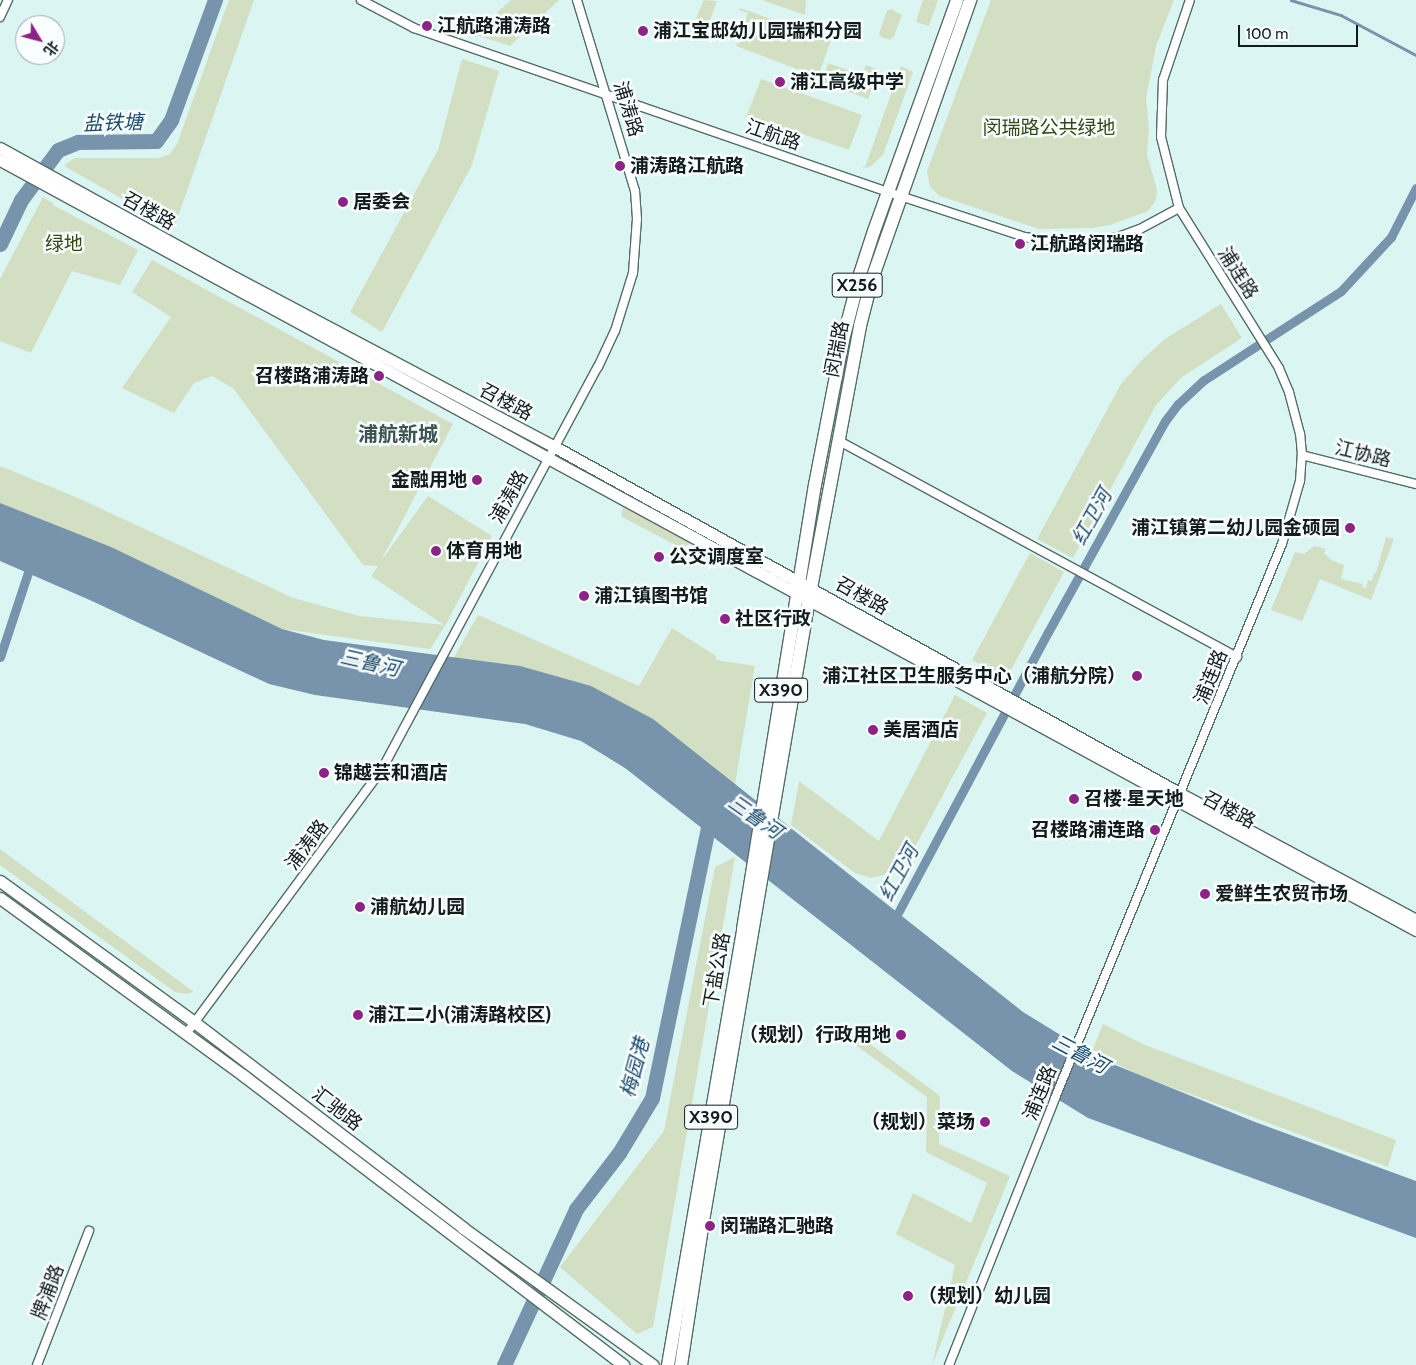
<!DOCTYPE html>
<html>
<head>
<meta charset="utf-8">
<style>
	body { margin:0 }
	#map { position:relative; width:1416px; height:1365px; overflow:hidden; background:#dbf6f2; font-family:Cabin,"Noto Sans SC",sans-serif }
	div>[style] { position:absolute }
	.green>* { inset:0; background:#d2dfc3 }
	.water>* { inset:0; background:#7894ac }
	.stream>* { height:2.5px; margin:-1.25px; padding:0 1.25px; transform-origin:1.25px; border-radius:1.25px; background:#7894ac }
	.canal>* { height:9px; margin:-4.5px; padding:0 4.5px; transform-origin:4.5px; border-radius:4.5px; background:#7894ac }
	.river>* { height:15px; margin:-7.5px; padding:0 7.5px; transform-origin:7.5px; border-radius:7.5px; background:#7894ac }
	.roads { filter:drop-shadow(1px 0 #546c68) drop-shadow(-1px 0 #546c68) drop-shadow(0 1px #546c68) drop-shadow(0 -1px #546c68) }
	.street>* { height:8px; margin:-4px; padding:0 4px; transform-origin:4px; border-radius:4px; background:#fff }
	.secondary>* { height:11px; margin:-5.5px; padding:0 5.5px; transform-origin:5.5px; border-radius:5.5px; background:#fff }
	.primary>* { height:12px; margin:-6px; padding:0 6px; transform-origin:6px; border-radius:6px; background:#fff }
	.dots>* { width:14px; height:14px; translate:-50% -50%; box-sizing:border-box; border:2px solid #f8fefd; border-radius:50% }
	span { translate:-50% -50%; white-space:nowrap; text-align:center; line-height:1.15; -webkit-text-stroke:5px #f8fefd; paint-order:stroke }
	.shield-label span { padding:1px 4px; background:#f8fefd; border:1px solid; border-radius:4px; -webkit-text-stroke-width:0 }
	.shield-label { font-size:18px; color:#121c1b; font-weight:700 }
	.poi-label { font-size:19px; color:#121c1b; font-weight:700 }
	.left { translate:0 -50%; text-align:left }
	.right { translate:-100% -50%; text-align:right }
	.street-label { font-size:19px; color:#121c1b }
	.park-label { font-size:19px; color:#344816 }
	.water-label { font-size:20px; color:#1c4b6e; font-style:italic }
	.neighbourhood-label { font-size:20px; color:#3d5451; font-weight:700 }
	.north { position:absolute; left:15px; top:15px; width:50px; height:50px; box-sizing:border-box; background:#f8fefd; border:1px solid #9ca4a3; border-radius:50%; rotate:127deg; font-size:14px; font-weight:700; line-height:20px; text-align:center; color:#121c1b }
	.north::after { content:''; display:block; margin:auto; width:18px; height:22px; background:#8e2387; clip-path:polygon(50% 0,100% 100%,50% 72%,0 100%) }
	.scale { position:absolute; left:1238px; top:25px; width:120px; height:22px; box-sizing:border-box; border:2px solid #121c1b; border-top:0; padding-left:6px; font-size:15px; line-height:18px; white-space:nowrap; color:#121c1b; -webkit-text-stroke:4px #f8fefd; paint-order:stroke }
</style>
</head>
<body>
<div id="map">
	<div class="green">
		<i style="clip-path:polygon(229px 0,254px 0,174px 228px,64px 166px,74px 158px,159px 158px,170px 154px,177px 144px)"></i>
		<i style="clip-path:polygon(511px 0,559px 0,510px 46px,473px 34px)"></i>
		<i style="clip-path:polygon(704px 0,717px 1px,708px 25px,695px 21px)"></i>
		<i style="clip-path:polygon(762px 0,806px 0,805px 15px)"></i>
		<i style="clip-path:polygon(923px 0,938px 0,929px 26px,916px 22px)"></i>
		<i style="clip-path:polygon(991px 0,1174px 0,1156px 46px,1146px 99px,1149px 129px,1147px 154px,1157px 190px,1156px 200px,1148px 211px,1110px 225px,1091px 228px,1039px 229px,940px 196px,930px 187px,927px 171px)"></i>
		<i style="clip-path:polygon(740px 8px,831px 40px,818px 77px,736px 46px,748px 13px,739px 10px)"></i>
		<i style="clip-path:polygon(891px 9px,902px 15px,894px 36px,890px 40px,881px 37px,879px 34px,887px 11px)"></i>
		<i style="clip-path:polygon(462px 59px,499px 71px,472px 165px,382px 332px,350px 312px,438px 150px)"></i>
		<i style="clip-path:polygon(828px 63px,862px 75px,866px 65px,879px 70px,868px 99px,822px 82px)"></i>
		<i style="clip-path:polygon(901px 66px,913px 72px,883px 155px,870px 167px,863px 168px,860px 168px,865px 167px)"></i>
		<i style="clip-path:polygon(761px 79px,862px 115px,849px 150px,747px 115px)"></i>
		<i style="clip-path:polygon(43px 197px,53px 203px,53px 205px,138px 250px,120px 285px,72px 271px,31px 353px,0 341px,0 279px)"></i>
		<i style="clip-path:polygon(152px 260px,453px 424px,381px 561px,428px 496px,492px 536px,445px 626px,430px 649px,282px 629px,0 504px,0 466px,78px 498px,293px 598px,359px 616px,444px 625px,371px 576px,378px 566px,363px 565px,233px 388px,212px 376px,194px 383px,174px 413px,122px 388px,171px 317px,132px 292px)"></i>
		<i style="clip-path:polygon(1221px 304px,1242px 338px,1182px 377px,1156px 405px,1073px 558px,1037px 539px,1121px 384px,1142px 360px,1165px 339px)"></i>
		<i style="clip-path:polygon(623px 506px,691px 543px,681px 548px,626px 519px,621px 516px)"></i>
		<i style="clip-path:polygon(1386px 537px,1394px 539px,1371px 600px,1320px 579px,1302px 621px,1271px 610px,1295px 552px,1304px 554px,1314px 546px,1326px 549px,1324px 553px,1331px 560px,1344px 565px,1341px 579px,1363px 584px,1362px 587px,1366px 588px,1368px 580px,1372px 581px,1374px 573px,1376px 573px)"></i>
		<i style="clip-path:polygon(1030px 553px,1064px 572px,1006px 679px,972px 660px)"></i>
		<i style="clip-path:polygon(478px 615px,639px 686px,672px 628px,716px 656px,716px 660px,755px 666px,735px 785px,438px 685px)"></i>
		<i style="clip-path:polygon(955px 695px,987px 713px,909px 858px,892px 873px,871px 878px,855px 873px,791px 825px,799px 781px,879px 841px)"></i>
		<i style="clip-path:polygon(0 849px,194px 992px,186px 994px,175px 992px,0 865px)"></i>
		<i style="clip-path:polygon(735px 857px,653px 1327px,637px 1334px,560px 1267px,664px 1131px,715px 867px)"></i>
		<i style="clip-path:polygon(1103px 1024px,1145px 1045px,1396px 1140px,1388px 1167px,1139px 1075px,1092px 1052px)"></i>
		<i style="clip-path:polygon(854px 1032px,940px 1096px,939px 1144px,1010px 1176px,932px 1365px,955px 1265px,896px 1234px,913px 1193px,971px 1223px,987px 1183px,926px 1152px,927px 1097px,850px 1041px)"></i>
	</div>
	<div class="water">
		<i style="clip-path:polygon(0 503px,111px 547px,282px 629px,324px 640px,520px 666px,591px 686px,653px 719px,1023px 1012px,1098px 1058px,1255px 1122px,1416px 1181px,1416px 1238px,1088px 1118px,1012px 1071px,625px 768px,581px 741px,525px 724px,315px 695px,269px 684px,92px 601px,0 561px)"></i>
	</div>
	<div class="stream">
		<i style="left:1291px;top:0;width:52px;rotate:16.7deg"></i>
		<i style="left:1341px;top:15px;width:85px;rotate:28.1deg"></i>
	</div>
	<div class="canal">
		<i style="left:0;top:657px;width:99px;rotate:-71.7deg"></i>
		<i style="left:893px;top:922px;width:329px;rotate:-61.9deg"></i>
		<i style="left:1048px;top:632px;width:241px;rotate:-61deg"></i>
		<i style="left:1165px;top:421px;width:21px;rotate:-53deg"></i>
		<i style="left:1178px;top:404px;width:35px;rotate:-43deg"></i>
		<i style="left:1204px;top:380px;width:163px;rotate:-33deg"></i>
		<i style="left:1341px;top:291px;width:74px;rotate:-47.2deg"></i>
		<i style="left:1391px;top:237px;width:55px;rotate:-63deg"></i>
	</div>
	<div class="river">
		<i style="left:0;top:244px;width:49px;rotate:-64.5deg"></i>
		<i style="left:21px;top:200px;width:62px;rotate:-53.5deg"></i>
		<i style="left:58px;top:150px;width:22px;rotate:-22deg"></i>
		<i style="left:78px;top:142px;width:78px;rotate:-0.7deg"></i>
		<i style="left:156px;top:141px;width:26px;rotate:-54deg"></i>
		<i style="left:171px;top:120px;width:128px;rotate:-69.9deg"></i>
		<i style="left:504px;top:1365px;width:172px;rotate:-65.2deg"></i>
		<i style="left:576px;top:1209px;width:71px;rotate:-52.5deg"></i>
		<i style="left:619px;top:1153px;width:64px;rotate:-59deg"></i>
		<i style="left:652px;top:1098px;width:290px;rotate:-78.3deg"></i>
	</div>
	<div class="roads">
		<div class="street">
			<i style="left:361px;top:0;width:60px;rotate:27.8deg"></i>
			<i style="left:414px;top:28px;width:502px;rotate:19.09deg"></i>
			<i style="left:888px;top:192px;width:144px;rotate:18.2deg"></i>
			<i style="left:1025px;top:237px;width:30px;rotate:9deg"></i>
			<i style="left:1055px;top:242px;width:24px"></i>
			<i style="left:1079px;top:242px;width:39px;rotate:-7deg"></i>
			<i style="left:1118px;top:237px;width:23px;rotate:-20deg"></i>
			<i style="left:1140px;top:229px;width:44px;rotate:-28.3deg"></i>
			<i style="left:0;top:17px;width:19px;rotate:-65deg"></i>
			<i style="left:839px;top:441px;width:453px;rotate:28.5deg"></i>
			<i style="left:1302px;top:455px;width:118px;rotate:14.3deg"></i>
			<i style="left:186px;top:1034px;width:330px;rotate:-53.5deg"></i>
			<i style="left:382px;top:769px;width:456px;rotate:-61.8deg"></i>
			<i style="left:598px;top:367px;width:40px;rotate:-65deg"></i>
			<i style="left:615px;top:331px;width:61px;rotate:-72.8deg"></i>
			<i style="left:633px;top:273px;width:54px;rotate:-85.8deg"></i>
			<i style="left:637px;top:219px;width:28px;rotate:-94deg"></i>
			<i style="left:635px;top:191px;width:200px;rotate:-106.9deg"></i>
			<i style="left:37px;top:1365px;width:144px;rotate:-68.8deg"></i>
			<i style="left:949px;top:1365px;width:287px;rotate:-68.3deg"></i>
			<i style="left:1055px;top:1098px;width:599px;rotate:-67.72deg"></i>
			<i style="left:1282px;top:544px;width:66px;rotate:-74.1deg"></i>
			<i style="left:1300px;top:481px;width:26px;rotate:-86deg"></i>
			<i style="left:1302px;top:455px;width:21px;rotate:-95deg"></i>
			<i style="left:1300px;top:434px;width:43px;rotate:-104.7deg"></i>
			<i style="left:1289px;top:392px;width:26px;rotate:-113deg"></i>
			<i style="left:1279px;top:368px;width:189px;rotate:-122deg"></i>
			<i style="left:1179px;top:208px;width:73px;rotate:-104.2deg"></i>
			<i style="left:1161px;top:137px;width:57px;rotate:-88deg"></i>
			<i style="left:1163px;top:80px;width:84px;rotate:-71.4deg"></i>
		</div>
		<div class="secondary">
			<i style="left:0;top:148px;width:260px;rotate:28.9deg"></i>
			<i style="left:228px;top:274px;width:370px;rotate:27.9deg"></i>
			<i style="left:555px;top:447px;width:716px;rotate:29deg"></i>
			<i style="left:1181px;top:794px;width:267px;rotate:28.2deg"></i>
			<i style="left:0;top:160px;width:1612px;rotate:28.54deg"></i>
			<i style="left:0;top:881px;width:240px;rotate:36deg"></i>
			<i style="left:194px;top:1022px;width:339px;rotate:37.4deg"></i>
			<i style="left:463px;top:1228px;width:234px;rotate:35.8deg"></i>
			<i style="left:0;top:898px;width:302px;rotate:36.1deg"></i>
			<i style="left:244px;top:1076px;width:477px;rotate:37.3deg"></i>
		</div>
		<div class="primary">
			<i style="left:668px;top:1365px;width:442px;rotate:-80.2deg"></i>
			<i style="left:743px;top:929px;width:450px;rotate:-80.8deg"></i>
			<i style="left:815px;top:485px;width:148px;rotate:-79.1deg"></i>
			<i style="left:843px;top:340px;width:68px;rotate:-75.6deg"></i>
			<i style="left:860px;top:274px;width:45px;rotate:-72deg"></i>
			<i style="left:874px;top:231px;width:245px;rotate:-70.2deg"></i>
			<i style="left:681px;top:1365px;width:146px;rotate:-81.3deg"></i>
			<i style="left:703px;top:1221px;width:631px;rotate:-80.33deg"></i>
			<i style="left:809px;top:599px;width:278px;rotate:-79.4deg"></i>
			<i style="left:860px;top:326px;width:49px;rotate:-75.7deg"></i>
			<i style="left:872px;top:279px;width:296px;rotate:-70.6deg"></i>
		</div>
	</div>
	<div class="dots">
		<i style="left:427px;top:26px;background:#8e2387"></i>
		<i style="left:643px;top:31px;background:#8e2387"></i>
		<i style="left:780px;top:82px;background:#8e2387"></i>
		<i style="left:620px;top:166px;background:#8e2387"></i>
		<i style="left:343px;top:202px;background:#8e2387"></i>
		<i style="left:1020px;top:244px;background:#8e2387"></i>
		<i style="left:379px;top:376px;background:#8e2387"></i>
		<i style="left:477px;top:480px;background:#8e2387"></i>
		<i style="left:1350px;top:528px;background:#8e2387"></i>
		<i style="left:436px;top:551px;background:#8e2387"></i>
		<i style="left:659px;top:557px;background:#8e2387"></i>
		<i style="left:584px;top:596px;background:#8e2387"></i>
		<i style="left:725px;top:619px;background:#8e2387"></i>
		<i style="left:1137px;top:676px;background:#8e2387"></i>
		<i style="left:873px;top:730px;background:#8e2387"></i>
		<i style="left:324px;top:773px;background:#8e2387"></i>
		<i style="left:1074px;top:799px;background:#8e2387"></i>
		<i style="left:1155px;top:830px;background:#8e2387"></i>
		<i style="left:1205px;top:894px;background:#8e2387"></i>
		<i style="left:360px;top:907px;background:#8e2387"></i>
		<i style="left:358px;top:1015px;background:#8e2387"></i>
		<i style="left:901px;top:1035px;background:#8e2387"></i>
		<i style="left:985px;top:1122px;background:#8e2387"></i>
		<i style="left:710px;top:1226px;background:#8e2387"></i>
		<i style="left:908px;top:1296px;background:#8e2387"></i>
	</div>
	<div class="shield-label">
		<span style="left:857px;top:285px">X256</span>
		<span style="left:781px;top:690px">X390</span>
		<span style="left:711px;top:1117px">X390</span>
	</div>
	<div class="poi-label">
		<span class="left" style="left:437px;top:26px">江航路浦涛路</span>
		<span class="left" style="left:653px;top:31px">浦江宝邸幼儿园瑞和分园</span>
		<span class="left" style="left:790px;top:82px">浦江高级中学</span>
		<span class="left" style="left:630px;top:166px">浦涛路江航路</span>
		<span class="left" style="left:353px;top:202px">居委会</span>
		<span class="left" style="left:1030px;top:244px">江航路闵瑞路</span>
		<span class="right" style="left:369px;top:376px">召楼路浦涛路</span>
		<span class="right" style="left:467px;top:480px">金融用地</span>
		<span class="right" style="left:1340px;top:528px">浦江镇第二幼儿园金硕园</span>
		<span class="left" style="left:446px;top:551px">体育用地</span>
		<span class="left" style="left:669px;top:557px">公交调度室</span>
		<span class="left" style="left:594px;top:596px">浦江镇图书馆</span>
		<span class="left" style="left:735px;top:619px">社区行政</span>
		<span class="right" style="left:1126px;top:676px">浦江社区卫生服务中心（浦航分院）</span>
		<span class="left" style="left:883px;top:730px">美居酒店</span>
		<span class="left" style="left:334px;top:773px">锦越芸和酒店</span>
		<span class="left" style="left:1084px;top:799px">召楼·星天地</span>
		<span class="right" style="left:1145px;top:830px">召楼路浦连路</span>
		<span class="left" style="left:1215px;top:894px">爱鲜生农贸市场</span>
		<span class="left" style="left:370px;top:907px">浦航幼儿园</span>
		<span class="left" style="left:368px;top:1015px">浦江二小(浦涛路校区)</span>
		<span class="right" style="left:891px;top:1035px">（规划）行政用地</span>
		<span class="right" style="left:975px;top:1122px">（规划）菜场</span>
		<span class="left" style="left:720px;top:1226px">闵瑞路汇驰路</span>
		<span class="left" style="left:918px;top:1296px">（规划）幼儿园</span>
	</div>
	<div class="street-label">
		<span style="left:628px;top:109px;rotate:73deg">浦涛路</span>
		<span style="left:773px;top:135px;rotate:19deg">江航路</span>
		<span style="left:149px;top:211px;rotate:29deg">召楼路</span>
		<span style="left:1238px;top:273px;rotate:58deg">浦连路</span>
		<span style="left:837px;top:349px;rotate:-79deg">闵瑞路</span>
		<span style="left:506px;top:402px;rotate:28deg">召楼路</span>
		<span style="left:1363px;top:454px;rotate:14deg">江协路</span>
		<span style="left:509px;top:497px;rotate:-61deg">浦涛路</span>
		<span style="left:862px;top:596px;rotate:29deg">召楼路</span>
		<span style="left:1211px;top:677px;rotate:-68deg">浦连路</span>
		<span style="left:1229px;top:810px;rotate:28deg">召楼路</span>
		<span style="left:307px;top:845px;rotate:-53deg">浦涛路</span>
		<span style="left:717px;top:970px;rotate:-80deg">下盐公路</span>
		<span style="left:1040px;top:1093px;rotate:-68deg">浦连路</span>
		<span style="left:337px;top:1109px;rotate:38deg">汇驰路</span>
		<span style="left:48px;top:1292px;rotate:-69deg">牌浦路</span>
	</div>
	<div class="park-label">
		<span style="left:1049px;top:128px">闵瑞路公共绿地</span>
		<span style="left:64px;top:244px">绿地</span>
	</div>
	<div class="water-label">
		<span style="left:113px;top:123px;rotate:-2deg">盐铁塘</span>
		<span style="left:1092px;top:517px;rotate:-61deg">红卫河</span>
		<span style="left:370px;top:663px;rotate:13deg">三鲁河</span>
		<span style="left:755px;top:817px;rotate:35deg">三鲁河</span>
		<span style="left:899px;top:873px;rotate:-62deg">红卫河</span>
		<span style="left:1080px;top:1054px;rotate:28deg">三鲁河</span>
		<span style="left:635px;top:1068px;rotate:-75deg">梅园港</span>
	</div>
	<div class="neighbourhood-label">
		<span style="left:398px;top:434px">浦航新城</span>
	</div>
	<div class="north">北</div>
	<div class="scale">100 m</div>
</div>
</body>
</html>
